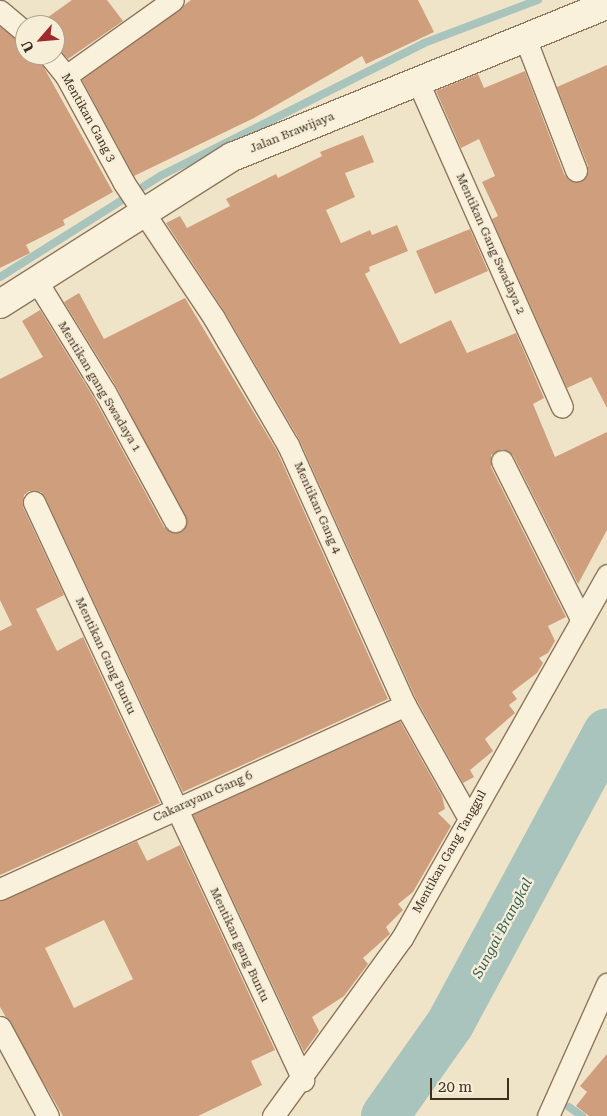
<!DOCTYPE html>
<html>
<head>
<meta charset="utf-8">
<style>
	body { margin:0 }
	#map { position:relative; width:607px; height:1116px; overflow:hidden; background:#f0e4c8; font-family:"Roboto Serif",serif }
	div>[style] { position:absolute }
	.stream>* { height:8px; margin:-4px; padding:0 4px; transform-origin:4px; border-radius:4px; background:#a9c4bc }
	.river>* { height:48px; margin:-24px; padding:0 24px; transform-origin:24px; border-radius:24px; background:#a9c4bc }
	.building>* { inset:0; background:#cf9f7d }
	.roads { filter:drop-shadow(1px 0 #8d765c) drop-shadow(-1px 0 #8d765c) drop-shadow(0 1px #8d765c) drop-shadow(0 -1px #8d765c) }
	.street>* { height:21px; margin:-10.5px; padding:0 10.5px; transform-origin:10.5px; border-radius:10.5px; background:#faf1dc }
	.secondary>* { height:28px; margin:-14px; padding:0 14px; transform-origin:14px; border-radius:14px; background:#faf1dc }
	span { translate:-50% -50%; white-space:nowrap; text-align:center; line-height:1.15; -webkit-text-stroke:4.5px #f7eed8; paint-order:stroke }
	.street-label { font-size:12px; color:#3d2e20 }
	.water-label { font-size:14px; color:#2f5d5a; font-style:italic }
	.north { position:absolute; left:15px; top:15px; width:50px; height:50px; box-sizing:border-box; background:#f7eed8; border:1px solid #ada18e; border-radius:50%; rotate:243deg; font-size:14px; font-weight:700; line-height:20px; text-align:center; color:#3d2e20 }
	.north::after { content:''; display:block; margin:auto; width:18px; height:22px; background:#9e2a2b; clip-path:polygon(50% 0,100% 100%,50% 72%,0 100%) }
	.scale { position:absolute; left:430px; top:1078px; width:79px; height:22px; box-sizing:border-box; border:2px solid #3d2e20; border-top:0; padding-left:6px; font-size:15px; line-height:18px; white-space:nowrap; color:#3d2e20; -webkit-text-stroke:4px #f7eed8; paint-order:stroke }
</style>
</head>
<body>
<div id="map">
	<div class="stream">
		<i style="left:0;top:277px;width:191px;rotate:-32.2deg"></i>
		<i style="left:162px;top:175px;width:293px;rotate:-26.7deg"></i>
		<i style="left:424px;top:43px;width:122px;rotate:-20.7deg"></i>
		<i style="left:569px;top:1107px;width:16px;rotate:35deg"></i>
	</div>
	<div class="river">
		<i style="left:385px;top:1116px;width:113px;rotate:-54.8deg"></i>
		<i style="left:450px;top:1024px;width:331px;rotate:-61.7deg"></i>
	</div>
	<div class="building">
		<i style="clip-path:polygon(72px 0,107px 0,123px 21px,68px 59px,55px 44px,55px 25px,37px 25px)"></i>
		<i style="clip-path:polygon(191px 0,418px 0,434px 32px,366px 64px,362px 56px,254px 118px,134px 176px,82px 80px)"></i>
		<i style="clip-path:polygon(0 27px,25px 44px,25px 55px,37px 55px,113px 192px,63px 220px,65px 225px,26px 245px,30px 253px,0 268px)"></i>
		<i style="clip-path:polygon(607px 65px,607px 408px,591px 377px,567px 388px,492px 219px,498px 216px,482px 182px,495px 176px,479px 139px,461px 148px,436px 91px,478px 74px,484px 88px,525px 71px,564px 174px,569px 180px,580px 182px,586px 177px,588px 166px,557px 87px)"></i>
		<i style="clip-path:polygon(363px 135px,374px 162px,345px 173px,355px 197px,326px 210px,341px 243px,370px 230px,372px 235px,397px 225px,408px 251px,369px 267px,370px 271px,365px 274px,400px 344px,451px 320px,467px 353px,516px 333px,544px 398px,533px 404px,555px 457px,607px 432px,607px 530px,578px 584px,513px 455px,502px 449px,491px 455px,491px 467px,566px 617px,548px 626px,555px 641px,548px 653px,539px 658px,543px 663px,537px 673px,512px 692px,517px 699px,509px 705px,515px 713px,485px 739px,493px 751px,470px 770px,474px 777px,463px 783px,416px 699px,299px 439px,224px 311px,166px 223px,180px 216px,187px 228px,230px 206px,226px 199px,276px 174px,278px 178px,322px 156px,320px 152px)"></i>
		<i style="clip-path:polygon(470px 229px,488px 271px,435px 294px,416px 251px)"></i>
		<i style="clip-path:polygon(79px 293px,104px 339px,185px 298px,277px 451px,388px 699px,183px 792px,45px 497px,41px 492px,29px 491px,24px 495px,23px 507px,64px 595px,36px 609px,57px 651px,83px 637px,160px 803px,0 875px,0 631px,12px 625px,0 600px,0 379px,43px 357px,22px 321px,40px 310px,94px 398px,164px 527px,175px 533px,187px 522px,116px 386px,64px 302px)"></i>
		<i style="clip-path:polygon(400px 721px,442px 796px,445px 809px,438px 813px,451px 826px,413px 892px,398px 904px,403px 910px,386px 927px,390px 934px,363px 958px,368px 964px,344px 996px,312px 1017px,319px 1031px,304px 1052px,193px 815px)"></i>
		<i style="clip-path:polygon(evenodd,137px 841px,147px 861px,180px 845px,275px 1050px,251px 1061px,262px 1085px,198px 1116px,63px 1116px,0 1007px,0 901px,137px 841px,104px 920px,133px 979px,74px 1008px,45px 948px,104px 920px)"></i>
		<i style="clip-path:polygon(607px 1054px,607px 1116px,589px 1116px,576px 1106px,587px 1092px,580px 1086px)"></i>
	</div>
	<div class="roads">
		<div class="street">
			<i style="left:0;top:11px;width:33px;rotate:40deg"></i>
			<i style="left:525px;top:38px;width:142px;rotate:68.9deg"></i>
			<i style="left:49px;top:55px;width:27px;rotate:51deg"></i>
			<i style="left:66px;top:76px;width:122px;rotate:61.5deg"></i>
			<i style="left:124px;top:183px;width:162px;rotate:56.3deg"></i>
			<i style="left:214px;top:318px;width:147px;rotate:59.8deg"></i>
			<i style="left:288px;top:445px;width:285px;rotate:65.8deg"></i>
			<i style="left:405px;top:705px;width:129px;rotate:60.6deg"></i>
			<i style="left:66px;top:76px;width:131px;rotate:-35.4deg"></i>
			<i style="left:418px;top:82px;width:355px;rotate:66.1deg"></i>
			<i style="left:36px;top:280px;width:132px;rotate:58.4deg"></i>
			<i style="left:105px;top:392px;width:147px;rotate:61.5deg"></i>
			<i style="left:502px;top:461px;width:177px;rotate:63.4deg"></i>
			<i style="left:34px;top:502px;width:638px;rotate:65.04deg"></i>
			<i style="left:0;top:889px;width:445px;rotate:-24.4deg"></i>
			<i style="left:0;top:1027px;width:101px;rotate:61.7deg"></i>
			<i style="left:273px;top:1116px;width:220px;rotate:-54.1deg"></i>
			<i style="left:402px;top:938px;width:417px;rotate:-60.5deg"></i>
			<i style="left:548px;top:1116px;width:145px;rotate:-65.9deg"></i>
		</div>
		<div class="secondary">
			<i style="left:0;top:304px;width:275px;rotate:-32.4deg"></i>
			<i style="left:232px;top:157px;width:405px;rotate:-22.1deg"></i>
		</div>
	</div>
	<div class="street-label">
		<span style="left:88px;top:118px;rotate:61deg">Mentikan Gang 3</span>
		<span style="left:292px;top:133px;rotate:-22deg">Jalan Brawijaya</span>
		<span style="left:490px;top:244px;rotate:66deg">Mentikan Gang Swadaya 2</span>
		<span style="left:99px;top:387px;rotate:59deg">Mentikan gang Swadaya 1</span>
		<span style="left:317px;top:508px;rotate:66deg">Mentikan Gang 4</span>
		<span style="left:105px;top:656px;rotate:65deg">Mentikan Gang Buntu</span>
		<span style="left:203px;top:797px;rotate:-24deg">Cakarayam Gang 6</span>
		<span style="left:450px;top:852px;rotate:-61deg">Mentikan Gang Tanggul</span>
		<span style="left:239px;top:945px;rotate:65deg">Mentikan gang Buntu</span>
	</div>
	<div class="water-label">
		<span style="left:502px;top:928px;rotate:-62deg">Sungai Brangkal</span>
	</div>
	<div class="north">U</div>
	<div class="scale">20 m</div>
</div>
</body>
</html>
